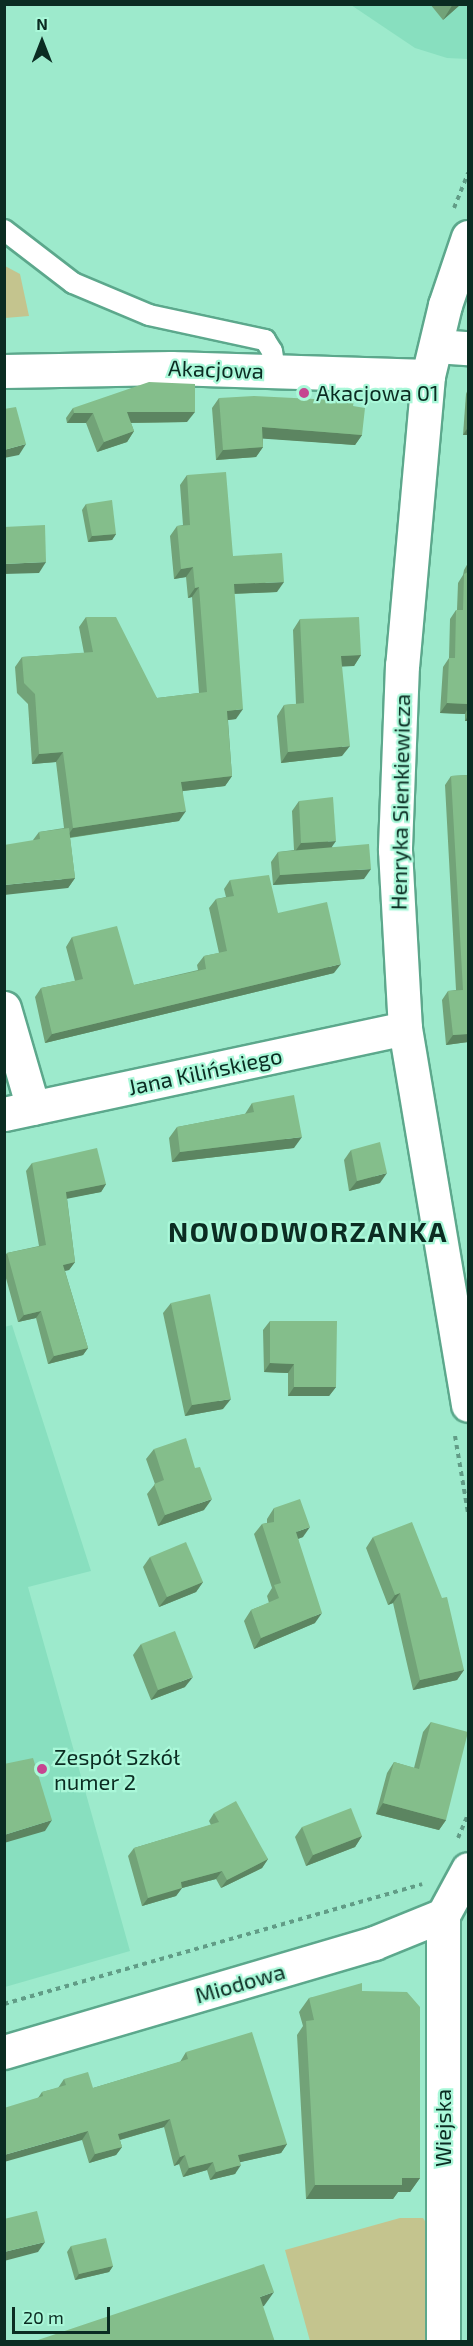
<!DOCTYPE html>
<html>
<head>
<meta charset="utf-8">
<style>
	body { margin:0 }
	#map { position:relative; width:473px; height:2346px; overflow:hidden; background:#9deacc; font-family:"Exo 2",sans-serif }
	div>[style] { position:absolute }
	.built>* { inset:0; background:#88dfbf }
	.green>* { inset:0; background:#c4c48e }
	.path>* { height:4px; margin-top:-2px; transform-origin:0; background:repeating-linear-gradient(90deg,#619c86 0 4.5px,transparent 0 9px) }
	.roads { filter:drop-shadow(2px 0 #5ca88c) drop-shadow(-2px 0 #5ca88c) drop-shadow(0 2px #5ca88c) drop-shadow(0 -2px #5ca88c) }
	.service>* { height:20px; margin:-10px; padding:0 10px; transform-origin:10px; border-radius:10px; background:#fff }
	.minor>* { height:33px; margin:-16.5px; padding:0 16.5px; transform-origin:16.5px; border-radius:16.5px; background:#fff }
	.wall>* { inset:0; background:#72a378 }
	.shaded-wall>* { inset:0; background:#5c8561 }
	.building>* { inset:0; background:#84be8b }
	.dots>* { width:16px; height:16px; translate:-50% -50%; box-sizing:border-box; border:3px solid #aaf8d9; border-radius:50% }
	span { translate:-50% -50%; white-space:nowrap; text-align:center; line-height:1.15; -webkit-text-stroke:4.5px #aaf8d9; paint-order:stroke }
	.street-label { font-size:22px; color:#0b2c22 }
	.poi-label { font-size:22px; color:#0b2c22 }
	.left { translate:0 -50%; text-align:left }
	.district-label { font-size:28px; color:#0b2c22; font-weight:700; letter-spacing:1.5px }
	.frame { position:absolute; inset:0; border:6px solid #0b2c22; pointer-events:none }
	.north { position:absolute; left:12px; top:12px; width:60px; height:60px; -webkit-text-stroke:4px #aaf8d9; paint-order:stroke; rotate:0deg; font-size:16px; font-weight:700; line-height:24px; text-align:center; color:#0b2c22 }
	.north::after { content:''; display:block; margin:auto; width:21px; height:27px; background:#0b2c22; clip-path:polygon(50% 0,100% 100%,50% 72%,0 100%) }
	.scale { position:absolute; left:12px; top:2307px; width:98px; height:27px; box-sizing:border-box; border:3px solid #0b2c22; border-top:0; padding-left:8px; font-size:18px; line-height:21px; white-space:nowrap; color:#0b2c22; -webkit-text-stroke:4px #aaf8d9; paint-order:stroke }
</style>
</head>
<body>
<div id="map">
	<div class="built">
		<i style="clip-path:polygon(351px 5px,468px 5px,468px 59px,447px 58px,415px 48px)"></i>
		<i style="clip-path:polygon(12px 1325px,91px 1571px,28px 1587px,130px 1951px,5px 1987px,4px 1327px)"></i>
	</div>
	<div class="green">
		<i style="clip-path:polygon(5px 266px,20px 274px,29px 316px,5px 318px)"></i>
		<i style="clip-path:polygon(400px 2218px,423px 2218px,427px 2224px,428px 2341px,310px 2341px,285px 2250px)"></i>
	</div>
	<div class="path">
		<i style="left:454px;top:208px;width:38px;rotate:-68deg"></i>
		<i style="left:455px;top:1436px;width:78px;rotate:80.4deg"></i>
		<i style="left:458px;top:1838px;width:26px;rotate:-67deg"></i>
		<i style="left:4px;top:2004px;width:435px;rotate:-16deg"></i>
	</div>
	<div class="roads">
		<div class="service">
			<i style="left:4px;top:230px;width:87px;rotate:37.5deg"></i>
			<i style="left:73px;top:283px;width:82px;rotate:22.8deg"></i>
			<i style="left:149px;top:315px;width:119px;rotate:12.2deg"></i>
			<i style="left:265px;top:340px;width:13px;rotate:58deg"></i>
			<i style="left:272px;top:351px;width:20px;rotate:81deg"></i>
		</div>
		<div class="minor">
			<i style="left:468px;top:237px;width:72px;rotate:108.7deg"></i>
			<i style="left:445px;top:305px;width:73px;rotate:103.5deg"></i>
			<i style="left:428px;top:376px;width:290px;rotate:95.1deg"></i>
			<i style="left:402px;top:665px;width:185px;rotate:92.2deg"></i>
			<i style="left:395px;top:850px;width:178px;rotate:86.8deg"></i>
			<i style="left:405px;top:1028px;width:382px;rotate:80.5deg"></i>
			<i style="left:436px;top:346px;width:32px;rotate:4deg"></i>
			<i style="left:4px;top:371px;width:167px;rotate:-1deg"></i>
			<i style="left:171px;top:368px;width:257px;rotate:1.8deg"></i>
			<i style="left:4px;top:1008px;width:104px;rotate:73.8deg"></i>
			<i style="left:4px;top:1114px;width:410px;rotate:-12.1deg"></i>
			<i style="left:4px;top:2052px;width:386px;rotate:-16.4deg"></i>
			<i style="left:374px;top:1943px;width:74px;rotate:-22.1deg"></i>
			<i style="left:443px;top:2342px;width:427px;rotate:-90deg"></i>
			<i style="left:443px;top:1915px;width:52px;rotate:-61.5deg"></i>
		</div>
	</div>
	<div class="wall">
		<i style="clip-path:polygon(430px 4px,461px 4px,443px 20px)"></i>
		<i style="clip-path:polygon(468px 389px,468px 435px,463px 435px,466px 394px)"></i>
		<i style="clip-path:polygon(219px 398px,353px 406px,362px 435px,355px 445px,263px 438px,263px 447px,256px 457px,216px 460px,212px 408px)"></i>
		<i style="clip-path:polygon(73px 408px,187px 422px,131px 423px,134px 431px,127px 442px,97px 452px,86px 423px,67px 423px,66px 418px)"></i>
		<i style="clip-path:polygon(187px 475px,233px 556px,277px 592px,234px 594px,236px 719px,228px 720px,232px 776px,225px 786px,183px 791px,179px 821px,70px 838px,75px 878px,68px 888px,33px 840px,39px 832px,64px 828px,56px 762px,32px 764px,28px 704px,17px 693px,15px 667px,22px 657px,84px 653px,79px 627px,86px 617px,157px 698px,199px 693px,192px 597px,188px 598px,186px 577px,174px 579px,170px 536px,177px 526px,183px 525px,180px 485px)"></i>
		<i style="clip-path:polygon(86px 504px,116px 534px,112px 540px,88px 542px,82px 510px)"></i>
		<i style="clip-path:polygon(468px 560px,468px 721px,465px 721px,465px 714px,440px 713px,443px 667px,449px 658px,450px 619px,456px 610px,457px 610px,458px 583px,463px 575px,464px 570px,468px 563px)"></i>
		<i style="clip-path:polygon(300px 619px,361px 655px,354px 666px,342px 666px,342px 756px,281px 763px,277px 716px,284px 705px,296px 704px,293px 630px)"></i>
		<i style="clip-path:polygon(468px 775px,468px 1042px,446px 1045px,442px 1000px,448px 991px,456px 990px,445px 785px,451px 776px)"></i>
		<i style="clip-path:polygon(299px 801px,332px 847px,364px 879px,273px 885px,271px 862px,278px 852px,294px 850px,292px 811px)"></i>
		<i style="clip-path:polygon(230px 880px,278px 913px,334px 973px,45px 1043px,35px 997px,41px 988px,75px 981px,66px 947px,72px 937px,134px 985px,198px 970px,197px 965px,204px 956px,219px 953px,209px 908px,216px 899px,226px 897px,224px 889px)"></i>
		<i style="clip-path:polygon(252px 1103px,294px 1148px,172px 1162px,169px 1138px,177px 1127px,245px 1114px)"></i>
		<i style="clip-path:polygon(351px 1150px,380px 1183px,349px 1191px,344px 1160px)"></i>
		<i style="clip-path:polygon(32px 1163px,106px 1184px,101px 1192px,67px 1198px,75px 1262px,69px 1270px,65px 1271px,88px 1348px,83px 1355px,48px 1364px,36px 1318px,18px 1322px,4px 1271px,4px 1257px,7px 1253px,39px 1246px,26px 1171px)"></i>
		<i style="clip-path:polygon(171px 1303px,223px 1409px,185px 1416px,163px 1313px)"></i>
		<i style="clip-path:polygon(270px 1321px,336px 1387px,329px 1396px,288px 1396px,288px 1373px,264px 1372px,263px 1330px)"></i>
		<i style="clip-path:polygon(154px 1449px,204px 1510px,158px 1526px,147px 1494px,155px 1484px,146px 1459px)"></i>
		<i style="clip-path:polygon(274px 1508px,303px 1537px,298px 1539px,315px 1623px,254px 1649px,244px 1621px,251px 1610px,269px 1603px,267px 1596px,272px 1588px,254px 1534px,262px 1524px,267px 1523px,267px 1519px)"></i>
		<i style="clip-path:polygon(373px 1537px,464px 1670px,457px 1680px,413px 1690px,393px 1603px,388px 1605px,366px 1548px)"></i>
		<i style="clip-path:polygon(150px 1557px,203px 1582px,196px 1592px,159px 1607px,143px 1567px)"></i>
		<i style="clip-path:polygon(141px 1644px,185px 1687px,151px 1700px,133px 1655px)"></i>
		<i style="clip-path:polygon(431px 1722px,446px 1820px,439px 1830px,376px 1814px,387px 1773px,394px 1762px,414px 1768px,423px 1732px)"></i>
		<i style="clip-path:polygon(214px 1813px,268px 1859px,262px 1868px,221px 1888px,216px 1879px,182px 1888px,176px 1896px,142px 1906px,128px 1856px,134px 1848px,211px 1825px,209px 1821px)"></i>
		<i style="clip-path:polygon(302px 1827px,362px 1836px,355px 1847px,306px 1866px,295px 1837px)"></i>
		<i style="clip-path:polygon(362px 1991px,420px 2178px,410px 2192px,398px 2192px,393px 2199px,306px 2199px,297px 2035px,303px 2026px,299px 2012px,309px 1998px)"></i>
		<i style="clip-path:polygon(186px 2052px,287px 2144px,281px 2153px,240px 2162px,235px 2174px,210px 2180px,207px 2170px,183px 2177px,179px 2164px,174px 2166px,164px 2127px,120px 2140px,122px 2147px,116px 2155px,89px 2163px,82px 2140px,38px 2098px,42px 2092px,58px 2088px,64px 2079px,93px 2088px,180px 2062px)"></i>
		<i style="clip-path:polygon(71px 2246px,113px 2266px,109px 2272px,75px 2280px,67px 2252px)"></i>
	</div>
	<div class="shaded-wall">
		<i style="clip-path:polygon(453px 4px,461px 4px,443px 20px)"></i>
		<i style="clip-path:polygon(127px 412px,195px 412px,187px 422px,120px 423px)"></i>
		<i style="clip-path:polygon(74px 413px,93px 413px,86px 423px,67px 423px)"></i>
		<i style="clip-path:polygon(262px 427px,362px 435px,355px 445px,254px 438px)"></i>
		<i style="clip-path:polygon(467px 429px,468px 429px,468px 435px,463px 435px)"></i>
		<i style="clip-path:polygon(134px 431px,127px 442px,97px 452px,104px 442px)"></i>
		<i style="clip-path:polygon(26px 444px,19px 455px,4px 458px,4px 450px)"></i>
		<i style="clip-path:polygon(263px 447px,256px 457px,216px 460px,223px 450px)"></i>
		<i style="clip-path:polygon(116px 534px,112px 540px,88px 542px,92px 536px)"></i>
		<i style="clip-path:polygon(46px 562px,39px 573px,4px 574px,4px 564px)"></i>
		<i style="clip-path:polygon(193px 567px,186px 577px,174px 579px,181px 569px)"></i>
		<i style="clip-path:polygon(284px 582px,277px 592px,227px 594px,234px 584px)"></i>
		<i style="clip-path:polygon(199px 587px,192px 597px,188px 598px,195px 588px)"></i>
		<i style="clip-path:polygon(361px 655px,354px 666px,334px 667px,341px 656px)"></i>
		<i style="clip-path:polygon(447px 703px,468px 704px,468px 708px,465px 714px,440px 713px)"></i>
		<i style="clip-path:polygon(243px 709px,236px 719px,220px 721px,227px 711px)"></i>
		<i style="clip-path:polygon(468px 716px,468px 721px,465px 721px)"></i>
		<i style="clip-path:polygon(350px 746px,342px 756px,281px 763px,288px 752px)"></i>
		<i style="clip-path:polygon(63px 752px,56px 762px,32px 764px,39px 754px)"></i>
		<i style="clip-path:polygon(232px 776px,225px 786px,174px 792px,181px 782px)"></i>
		<i style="clip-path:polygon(186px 811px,179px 821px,66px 838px,73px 828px)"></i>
		<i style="clip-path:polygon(336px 841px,329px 851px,294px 853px,301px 843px)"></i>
		<i style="clip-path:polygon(371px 869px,364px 879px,273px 885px,280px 875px)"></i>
		<i style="clip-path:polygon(75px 878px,68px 888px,4px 895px,4px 885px)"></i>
		<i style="clip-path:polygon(341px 964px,334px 973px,45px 1043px,52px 1034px)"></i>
		<i style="clip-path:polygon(468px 1034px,468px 1042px,446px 1045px,453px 1035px)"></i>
		<i style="clip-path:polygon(302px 1137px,294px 1148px,172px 1162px,180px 1152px)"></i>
		<i style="clip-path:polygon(387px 1173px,380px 1183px,349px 1191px,357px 1181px)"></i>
		<i style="clip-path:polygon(106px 1184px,101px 1192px,61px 1200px,66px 1192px)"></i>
		<i style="clip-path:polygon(75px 1262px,69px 1270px,57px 1272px,63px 1265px)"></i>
		<i style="clip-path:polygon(41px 1311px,36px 1318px,18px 1322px,24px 1315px)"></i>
		<i style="clip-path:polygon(88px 1348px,83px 1355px,48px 1364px,54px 1356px)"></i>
		<i style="clip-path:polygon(270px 1363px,294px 1364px,288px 1373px,264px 1372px)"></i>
		<i style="clip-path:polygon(294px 1387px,336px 1387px,329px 1396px,288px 1396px)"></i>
		<i style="clip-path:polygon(231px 1399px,223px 1409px,185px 1416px,192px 1405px)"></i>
		<i style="clip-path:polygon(212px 1499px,204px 1510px,158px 1526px,165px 1515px)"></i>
		<i style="clip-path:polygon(310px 1527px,303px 1537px,289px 1542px,296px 1532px)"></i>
		<i style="clip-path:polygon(203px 1582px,196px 1592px,159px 1607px,167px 1597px)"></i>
		<i style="clip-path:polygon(400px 1593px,393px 1603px,388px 1605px,395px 1595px)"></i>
		<i style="clip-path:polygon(322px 1613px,315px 1623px,254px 1649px,261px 1638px)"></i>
		<i style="clip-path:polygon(464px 1670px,457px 1680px,413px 1690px,420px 1680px)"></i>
		<i style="clip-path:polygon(193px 1677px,185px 1687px,151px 1700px,158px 1690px)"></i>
		<i style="clip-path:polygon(383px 1803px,446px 1820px,439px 1830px,376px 1814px)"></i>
		<i style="clip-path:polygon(52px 1820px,45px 1831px,4px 1843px,4px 1835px)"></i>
		<i style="clip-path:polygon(362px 1836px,355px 1847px,306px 1866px,313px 1855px)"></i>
		<i style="clip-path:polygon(268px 1859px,262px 1868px,221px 1888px,227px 1880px)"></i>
		<i style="clip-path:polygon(222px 1871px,216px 1879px,182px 1888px,176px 1896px,142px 1906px,148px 1898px,181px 1882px)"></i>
		<i style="clip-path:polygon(170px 2119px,164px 2127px,112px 2142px,118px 2134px)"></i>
		<i style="clip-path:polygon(88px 2131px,82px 2140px,4px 2162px,4px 2155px)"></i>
		<i style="clip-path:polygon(287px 2144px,281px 2153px,232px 2164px,238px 2155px)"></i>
		<i style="clip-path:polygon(122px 2147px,116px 2155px,89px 2163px,95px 2154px)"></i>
		<i style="clip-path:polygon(185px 2155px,179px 2164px,174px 2166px,180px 2157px)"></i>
		<i style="clip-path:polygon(213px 2162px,207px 2170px,183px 2177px,189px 2168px)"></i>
		<i style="clip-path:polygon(241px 2165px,235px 2174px,210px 2180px,216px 2172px)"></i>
		<i style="clip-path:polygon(402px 2178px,420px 2178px,410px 2192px,398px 2192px,393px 2199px,306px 2199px,315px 2185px)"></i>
		<i style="clip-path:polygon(45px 2242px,38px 2252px,4px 2261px,4px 2252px)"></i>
		<i style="clip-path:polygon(113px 2266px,109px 2272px,75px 2280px,79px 2274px)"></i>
		<i style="clip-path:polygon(274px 2292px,264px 2306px,251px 2311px,260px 2297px)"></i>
	</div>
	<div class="building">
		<i style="clip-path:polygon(149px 382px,195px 384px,195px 412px,127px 412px,134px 431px,104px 442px,93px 413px,74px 413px,73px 408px)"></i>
		<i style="clip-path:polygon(254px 396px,354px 401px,353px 406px,365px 408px,362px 435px,262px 427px,263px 447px,223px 450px,219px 398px)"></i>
		<i style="clip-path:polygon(468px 406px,468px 429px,467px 429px)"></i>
		<i style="clip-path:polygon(16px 407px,26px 444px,4px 450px,4px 409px)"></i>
		<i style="clip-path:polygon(226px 472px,233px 556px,282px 553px,284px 582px,234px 584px,243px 709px,227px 711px,232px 776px,181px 782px,186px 811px,73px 828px,63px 752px,39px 754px,35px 694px,24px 683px,22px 657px,93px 652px,86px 617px,116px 617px,157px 698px,207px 692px,199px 587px,195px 588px,193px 567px,181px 569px,177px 526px,190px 525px,187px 475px)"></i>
		<i style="clip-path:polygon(112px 500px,116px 534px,92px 536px,86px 504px)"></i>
		<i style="clip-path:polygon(45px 525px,46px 562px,4px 564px,4px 527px)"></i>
		<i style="clip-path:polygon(468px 572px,468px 704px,447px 703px,449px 658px,455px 658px,456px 610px,463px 610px,464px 574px)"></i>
		<i style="clip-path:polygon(359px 617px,361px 655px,341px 656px,350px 746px,288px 752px,284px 705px,304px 703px,300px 619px)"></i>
		<i style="clip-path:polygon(468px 775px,468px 1034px,453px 1035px,448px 991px,463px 990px,451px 776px)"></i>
		<i style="clip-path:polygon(333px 797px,336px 841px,301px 843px,299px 801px)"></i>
		<i style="clip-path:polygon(69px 828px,75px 878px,4px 885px,4px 845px,40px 839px,39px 832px)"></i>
		<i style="clip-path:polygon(369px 844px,371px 869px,280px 875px,278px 852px)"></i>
		<i style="clip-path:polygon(269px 875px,278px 913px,327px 902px,341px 964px,52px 1034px,41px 988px,83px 979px,72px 937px,117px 926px,134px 985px,206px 969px,204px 956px,227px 951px,216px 899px,234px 896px,230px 880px)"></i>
		<i style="clip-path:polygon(294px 1095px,302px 1137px,180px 1152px,177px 1127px,254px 1112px,252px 1103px)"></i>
		<i style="clip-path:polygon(380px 1142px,387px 1173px,357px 1181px,351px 1150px)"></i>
		<i style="clip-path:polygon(97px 1148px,106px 1184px,66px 1192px,75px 1262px,63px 1265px,88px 1348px,54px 1356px,41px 1311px,24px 1315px,7px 1253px,46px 1245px,32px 1163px)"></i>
		<i style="clip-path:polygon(210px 1294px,231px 1399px,192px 1405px,171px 1303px)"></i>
		<i style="clip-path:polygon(270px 1321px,337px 1321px,336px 1387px,294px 1387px,294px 1364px,270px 1363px)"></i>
		<i style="clip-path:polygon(186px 1438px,195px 1468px,200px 1467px,212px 1499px,165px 1515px,154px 1484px,164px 1480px,154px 1449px)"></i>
		<i style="clip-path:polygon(300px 1499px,310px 1527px,296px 1532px,322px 1613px,261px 1638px,251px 1610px,279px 1598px,274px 1585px,281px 1583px,262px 1524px,274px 1522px,274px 1508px)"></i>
		<i style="clip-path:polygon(412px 1522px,442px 1598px,447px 1597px,464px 1670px,420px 1680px,400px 1593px,395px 1595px,373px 1537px)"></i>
		<i style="clip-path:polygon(186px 1542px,203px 1582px,167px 1597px,150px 1557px)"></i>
		<i style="clip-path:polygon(175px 1631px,193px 1677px,158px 1690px,141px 1644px)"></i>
		<i style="clip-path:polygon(431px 1722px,468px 1732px,446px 1820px,383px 1803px,394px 1762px,419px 1769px)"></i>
		<i style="clip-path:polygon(33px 1758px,52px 1820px,4px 1835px,4px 1764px)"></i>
		<i style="clip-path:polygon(236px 1801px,268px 1859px,227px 1880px,222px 1871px,181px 1882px,182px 1888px,148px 1898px,134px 1848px,219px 1822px,214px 1813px)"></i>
		<i style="clip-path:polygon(351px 1808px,362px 1836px,313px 1855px,302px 1827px)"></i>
		<i style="clip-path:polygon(362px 1983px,362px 1991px,407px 1992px,420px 2007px,420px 2178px,402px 2178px,402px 2185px,315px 2185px,306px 2021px,314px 2020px,309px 1998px)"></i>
		<i style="clip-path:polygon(252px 2032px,287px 2144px,238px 2155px,241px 2165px,216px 2172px,213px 2162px,189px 2168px,185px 2155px,180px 2157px,170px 2119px,118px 2134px,122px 2147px,95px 2154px,88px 2131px,4px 2155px,4px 2108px,43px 2096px,42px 2092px,66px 2085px,64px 2079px,88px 2072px,93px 2088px,188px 2059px,186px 2052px)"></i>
		<i style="clip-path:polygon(37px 2211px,45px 2242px,4px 2252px,4px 2219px)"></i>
		<i style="clip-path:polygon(106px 2238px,113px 2266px,79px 2274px,71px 2246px)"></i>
		<i style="clip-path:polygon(264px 2264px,274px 2292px,260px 2297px,275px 2342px,32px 2342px)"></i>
	</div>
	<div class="dots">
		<i style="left:304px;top:393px;background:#c64691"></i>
		<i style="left:42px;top:1769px;background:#c64691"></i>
	</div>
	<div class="street-label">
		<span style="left:216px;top:369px;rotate:2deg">Akacjowa</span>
		<span style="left:400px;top:802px;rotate:-89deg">Henryka Sienkiewicza</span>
		<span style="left:205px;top:1071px;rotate:-12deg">Jana Kilińskiego</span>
		<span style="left:240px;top:1983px;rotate:-16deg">Miodowa</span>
		<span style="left:443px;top:2128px;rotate:-90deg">Wiejska</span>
	</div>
	<div class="poi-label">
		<span class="left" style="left:316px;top:393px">Akacjowa 01</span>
		<span class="left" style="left:54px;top:1769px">Zespół Szkół<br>numer 2</span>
	</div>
	<div class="district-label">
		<span style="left:308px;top:1231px">NOWODWORZANKA</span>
	</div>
	<div class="frame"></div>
	<div class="north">N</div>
	<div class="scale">20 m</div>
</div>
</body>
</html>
